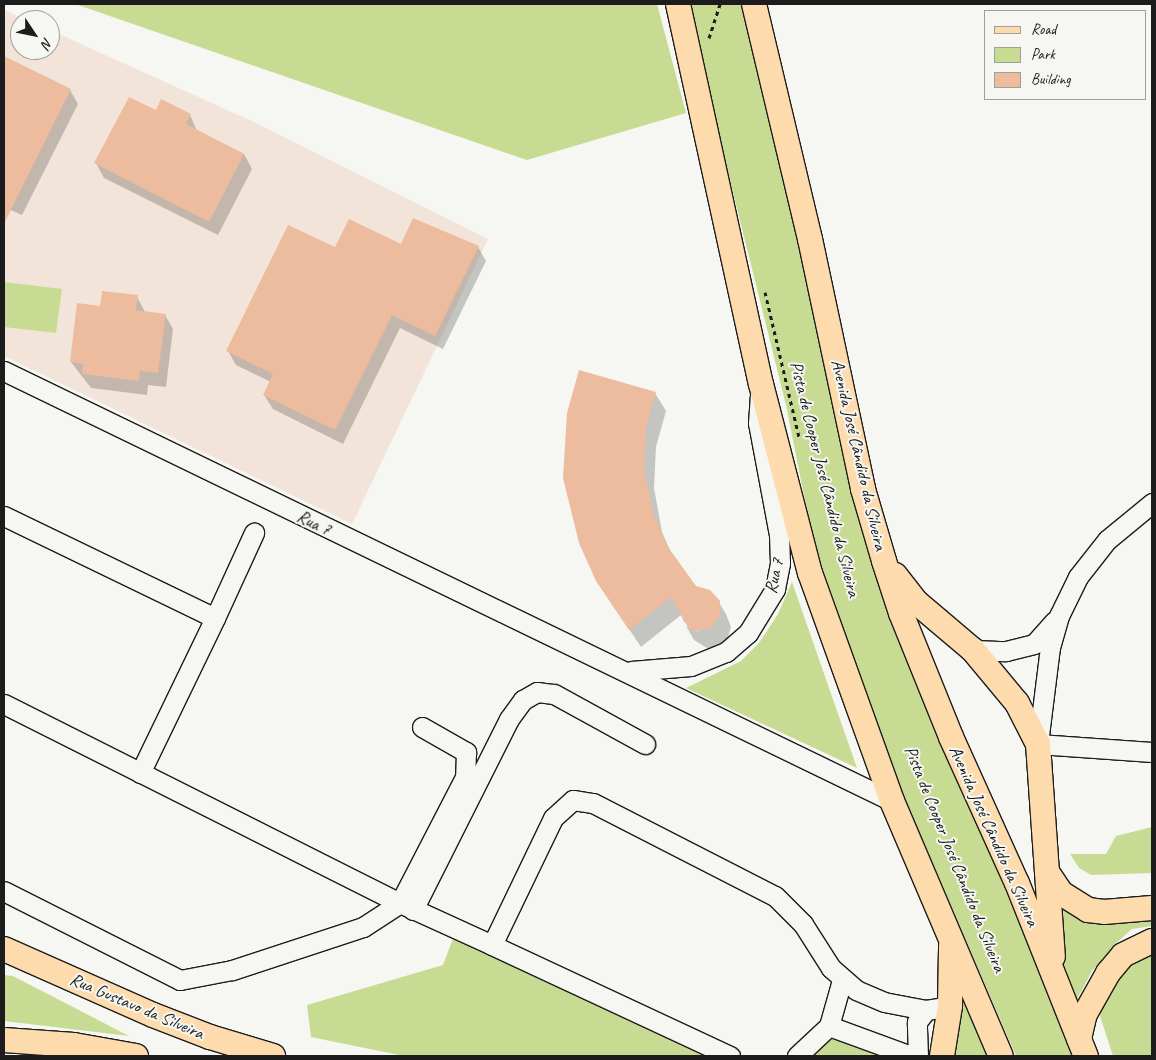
<!DOCTYPE html>
<html>
<head>
<meta charset="utf-8">
<style>
	body { margin:0 }
	#map { position:relative; width:1156px; height:1060px; overflow:hidden; background:#f6f6f2; font-family:Caveat,sans-serif }
	div>[style] { position:absolute }
	.built>* { inset:0; background:#f3e4d9 }
	.green>* { inset:0; background:#c7dc92 }
	.shadow>* { inset:0; background:#0003 }
	.building>* { inset:0; background:#edbb9e }
	.path>* { height:3px; margin-top:-1.5px; transform-origin:0; background:repeating-linear-gradient(90deg,#1c1c1c 0 4px,transparent 0 8px) }
	.roads { filter:drop-shadow(1px 0 #1c1c1c) drop-shadow(-1px 0 #1c1c1c) drop-shadow(0 1px #1c1c1c) drop-shadow(0 -1px #1c1c1c) }
	.minor>* { height:19px; margin:-9.5px; padding:0 9.5px; transform-origin:9.5px; border-radius:9.5px; background:#f6f6f2 }
	.major>* { height:24px; margin:-12px; padding:0 12px; transform-origin:12px; border-radius:12px; background:#fedbac }
	span { translate:-50% -50%; white-space:nowrap; text-align:center; line-height:1.15; -webkit-text-stroke:4px #f6f6f2; paint-order:stroke }
	.street-label { font-size:18px; color:#1c1c1c }
	.frame { position:absolute; inset:0; border:5px solid #1c1c1c; pointer-events:none }
	.legend { position:absolute; left:984px; top:10px; width:162px; height:90px; box-sizing:border-box; background:#f6f6f2; border:1px solid #9f9f9c; margin:0; padding:6px 9px; list-style:none; font-size:15px; color:#1c1c1c }
	.legend li { display:flex; align-items:center; gap:10px; height:25px }
	.legend b { width:25px; border:1px solid #9f9f9c }
	.north { position:absolute; left:10px; top:10px; width:50px; height:50px; box-sizing:border-box; background:#f6f6f2; border:1px solid #9f9f9c; border-radius:50%; rotate:124deg; font-size:14px; font-weight:700; line-height:20px; text-align:center; color:#1c1c1c }
	.north::after { content:''; display:block; margin:auto; width:18px; height:22px; background:#1c1c1c; clip-path:polygon(50% 0,100% 100%,50% 72%,0 100%) }
</style>
</head>
<body>
<div id="map">
	<div class="built">
		<i style="clip-path:polygon(4px 10px,27px 20px,20px 20px,20px 50px,50px 50px,50px 30px,256px 123px,488px 239px,352px 524px,4px 356px)"></i>
	</div>
	<div class="green">
		<i style="clip-path:polygon(75px 4px,657px 4px,686px 113px,527px 160px)"></i>
		<i style="clip-path:polygon(686px 4px,743px 4px,894px 625px,1075px 1056px,1016px 1056px,893px 771px,818px 566px,786px 405px)"></i>
		<i style="clip-path:polygon(4px 282px,62px 289px,56px 333px,4px 327px)"></i>
		<i style="clip-path:polygon(792px 582px,857px 768px,686px 688px,741px 661px,759px 643px,778px 614px)"></i>
		<i style="clip-path:polygon(1152px 827px,1152px 873px,1091px 875px,1079px 868px,1070px 854px,1106px 854px,1116px 836px)"></i>
		<i style="clip-path:polygon(1057px 896px,1152px 915px,1152px 926px,1132px 929px,1115px 944px,1092px 971px,1074px 1005px,1058px 950px)"></i>
		<i style="clip-path:polygon(454px 936px,727px 1056px,404px 1056px,311px 1037px,307px 1005px,443px 965px)"></i>
		<i style="clip-path:polygon(1152px 950px,1152px 1056px,1113px 1056px,1100px 1016px,1104px 994px,1117px 972px)"></i>
		<i style="clip-path:polygon(4px 975px,13px 976px,129px 1036px,4px 1021px)"></i>
		<i style="clip-path:polygon(964px 986px,992px 1056px,953px 1056px)"></i>
		<i style="clip-path:polygon(829px 1034px,898px 1056px,805px 1056px)"></i>
	</div>
	<div class="shadow">
		<i style="clip-path:polygon(4px 58px,70px 90px,78px 104px,22px 215px,4px 207px)"></i>
		<i style="clip-path:polygon(156px 112px,190px 115px,197px 131px,244px 154px,252px 169px,218px 235px,104px 178px,96px 163px)"></i>
		<i style="clip-path:polygon(401px 245px,478px 247px,486px 261px,443px 349px,400px 328px,343px 444px,273px 409px,264px 395px,271px 382px,236px 365px,228px 351px,335px 249px)"></i>
		<i style="clip-path:polygon(137px 297px,145px 312px,165px 315px,173px 329px,166px 387px,148px 385px,147px 395px,91px 388px,71px 362px,101px 307px)"></i>
		<i style="clip-path:polygon(655px 393px,666px 411px,656px 447px,654px 488px,662px 532px,673px 557px,695px 587px,715px 596px,726px 614px,731px 627px,727px 640px,714px 648px,707px 648px,694px 640px,686px 626px,701px 633px,684px 622px,681px 615px,641px 647px,597px 581px)"></i>
	</div>
	<div class="building">
		<i style="clip-path:polygon(4px 56px,71px 89px,4px 224px)"></i>
		<i style="clip-path:polygon(129px 97px,156px 110px,161px 99px,191px 114px,186px 124px,244px 154px,209px 222px,94px 163px)"></i>
		<i style="clip-path:polygon(413px 218px,479px 246px,435px 336px,392px 315px,335px 430px,263px 395px,273px 374px,226px 351px,288px 225px,335px 247px,349px 219px,401px 244px)"></i>
		<i style="clip-path:polygon(102px 291px,138px 295px,136px 310px,166px 314px,158px 373px,140px 371px,139px 381px,82px 374px,83px 364px,70px 362px,77px 303px,100px 306px)"></i>
		<i style="clip-path:polygon(579px 370px,656px 392px,646px 428px,644px 469px,653px 513px,668px 547px,696px 586px,710px 590px,720px 601px,720px 616px,711px 628px,695px 631px,688px 627px,671px 597px,629px 630px,596px 581px,579px 543px,563px 478px,567px 413px)"></i>
	</div>
	<div class="path">
		<i style="left:709px;top:38px;width:36px;rotate:-72deg"></i>
		<i style="left:765px;top:292px;width:149px;rotate:76.8deg"></i>
	</div>
	<div class="roads">
		<div class="minor">
			<i style="left:4px;top:371px;width:987px;rotate:25.84deg"></i>
			<i style="left:1152px;top:503px;width:58px;rotate:140.6deg"></i>
			<i style="left:1107px;top:540px;width:47px;rotate:128.1deg"></i>
			<i style="left:1078px;top:577px;width:43px;rotate:116deg"></i>
			<i style="left:1059px;top:616px;width:32px;rotate:106deg"></i>
			<i style="left:1050px;top:647px;width:98px;rotate:97.1deg"></i>
			<i style="left:1038px;top:744px;width:114px;rotate:4deg"></i>
			<i style="left:4px;top:516px;width:234px;rotate:25.8deg"></i>
			<i style="left:215px;top:618px;width:172px;rotate:115.8deg"></i>
			<i style="left:215px;top:618px;width:94px;rotate:-65.4deg"></i>
			<i style="left:973px;top:650px;width:33px;rotate:2deg"></i>
			<i style="left:1006px;top:651px;width:29px;rotate:-14deg"></i>
			<i style="left:1034px;top:644px;width:31px;rotate:-48deg"></i>
			<i style="left:631px;top:671px;width:60px;rotate:-4.8deg"></i>
			<i style="left:691px;top:666px;width:38px;rotate:-22deg"></i>
			<i style="left:726px;top:652px;width:29px;rotate:-41deg"></i>
			<i style="left:748px;top:633px;width:52px;rotate:-58.5deg"></i>
			<i style="left:775px;top:589px;width:26px;rotate:-79deg"></i>
			<i style="left:780px;top:563px;width:28px;rotate:-92deg"></i>
			<i style="left:779px;top:535px;width:114px;rotate:-100.6deg"></i>
			<i style="left:758px;top:423px;width:28px;rotate:-86deg"></i>
			<i style="left:4px;top:704px;width:443px;rotate:26.7deg"></i>
			<i style="left:400px;top:903px;width:44px;rotate:147deg"></i>
			<i style="left:363px;top:927px;width:138px;rotate:161.8deg"></i>
			<i style="left:232px;top:970px;width:53px;rotate:169.1deg"></i>
			<i style="left:180px;top:980px;width:197px;rotate:-153.2deg"></i>
			<i style="left:422px;top:727px;width:51px;rotate:29.6deg"></i>
			<i style="left:466px;top:752px;width:25px;rotate:92deg"></i>
			<i style="left:465px;top:777px;width:142px;rotate:117.3deg"></i>
			<i style="left:400px;top:903px;width:101px;rotate:24.5deg"></i>
			<i style="left:413px;top:910px;width:214px;rotate:-63.3deg"></i>
			<i style="left:509px;top:719px;width:24px;rotate:-54deg"></i>
			<i style="left:523px;top:700px;width:16px;rotate:-30deg"></i>
			<i style="left:537px;top:692px;width:17px;rotate:7deg"></i>
			<i style="left:554px;top:694px;width:104px;rotate:28.8deg"></i>
			<i style="left:829px;top:1026px;width:48px;rotate:-74.2deg"></i>
			<i style="left:730px;top:1056px;width:263px;rotate:-155deg"></i>
			<i style="left:492px;top:945px;width:141px;rotate:-64.3deg"></i>
			<i style="left:553px;top:818px;width:27px;rotate:-42deg"></i>
			<i style="left:573px;top:800px;width:20px;rotate:9deg"></i>
			<i style="left:593px;top:803px;width:204px;rotate:27.1deg"></i>
			<i style="left:775px;top:896px;width:40px;rotate:45deg"></i>
			<i style="left:803px;top:924px;width:52px;rotate:57.5deg"></i>
			<i style="left:831px;top:968px;width:33px;rotate:41deg"></i>
			<i style="left:856px;top:990px;width:30px;rotate:23deg"></i>
			<i style="left:884px;top:1002px;width:43px;rotate:10.8deg"></i>
			<i style="left:926px;top:1010px;width:24px;rotate:-9deg"></i>
			<i style="left:797px;top:1056px;width:44px;rotate:-43.2deg"></i>
			<i style="left:829px;top:1026px;width:87px;rotate:20.1deg"></i>
			<i style="left:918px;top:1056px;width:34px;rotate:-92deg"></i>
			<i style="left:917px;top:1022px;width:15px;rotate:-53deg"></i>
		</div>
		<div class="major">
			<i style="left:678px;top:4px;width:389px;rotate:77.7deg"></i>
			<i style="left:761px;top:384px;width:195px;rotate:75.5deg"></i>
			<i style="left:810px;top:573px;width:242px;rotate:70.2deg"></i>
			<i style="left:892px;top:801px;width:277px;rotate:66.9deg"></i>
			<i style="left:754px;top:4px;width:242px;rotate:76.6deg"></i>
			<i style="left:810px;top:239px;width:256px;rotate:78deg"></i>
			<i style="left:863px;top:489px;width:75px;rotate:73.7deg"></i>
			<i style="left:884px;top:561px;width:55px;rotate:71.9deg"></i>
			<i style="left:901px;top:613px;width:134px;rotate:68deg"></i>
			<i style="left:951px;top:737px;width:160px;rotate:65.7deg"></i>
			<i style="left:1017px;top:883px;width:186px;rotate:68.3deg"></i>
			<i style="left:895px;top:575px;width:33px;rotate:52deg"></i>
			<i style="left:915px;top:601px;width:76px;rotate:40.2deg"></i>
			<i style="left:973px;top:650px;width:69px;rotate:50.3deg"></i>
			<i style="left:1017px;top:703px;width:46px;rotate:62.9deg"></i>
			<i style="left:1038px;top:744px;width:213px;rotate:86deg"></i>
			<i style="left:1047px;top:872px;width:25px;rotate:56deg"></i>
			<i style="left:1061px;top:893px;width:32px;rotate:32deg"></i>
			<i style="left:1088px;top:910px;width:16px;rotate:7deg"></i>
			<i style="left:1104px;top:912px;width:48px;rotate:-4.8deg"></i>
			<i style="left:4px;top:949px;width:163px;rotate:23.9deg"></i>
			<i style="left:153px;top:1015px;width:61px;rotate:21.1deg"></i>
			<i style="left:210px;top:1037px;width:66px;rotate:16.8deg"></i>
			<i style="left:1079px;top:1039px;width:26px;rotate:-77deg"></i>
			<i style="left:1085px;top:1014px;width:47px;rotate:-60.7deg"></i>
			<i style="left:1108px;top:973px;width:23px;rotate:-50deg"></i>
			<i style="left:1123px;top:955px;width:32px;rotate:-26deg"></i>
			<i style="left:4px;top:1040px;width:70px;rotate:4.1deg"></i>
			<i style="left:74px;top:1045px;width:63px;rotate:10.1deg"></i>
			<i style="left:942px;top:1056px;width:51px;rotate:-80.9deg"></i>
			<i style="left:950px;top:1006px;width:60px;rotate:-89deg"></i>
		</div>
	</div>
	<div class="street-label">
		<span style="left:859px;top:455px;rotate:77deg">Avenida José Cândido da Silveira</span>
		<span style="left:825px;top:479px;rotate:76deg">Pista de Cooper José Cândido da Silveira</span>
		<span style="left:314px;top:523px;rotate:26deg">Rua 7</span>
		<span style="left:774px;top:576px;rotate:-78deg">Rua 7</span>
		<span style="left:994px;top:836px;rotate:66deg">Avenida José Cândido da Silveira</span>
		<span style="left:955px;top:859px;rotate:68deg">Pista de Cooper José Cândido da Silveira</span>
		<span style="left:137px;top:1006px;rotate:23deg">Rua Gustavo da Silveira</span>
	</div>
	<div class="frame"></div>
	<ul class="legend">
	<li><b style="height:6px;background:#fedbac"></b>Road</li>
	<li><b style="height:14px;background:#c7dc92"></b>Park</li>
	<li><b style="height:14px;background:#edbb9e"></b>Building</li>
	</ul>
	<div class="north">N</div>
</div>
</body>
</html>
